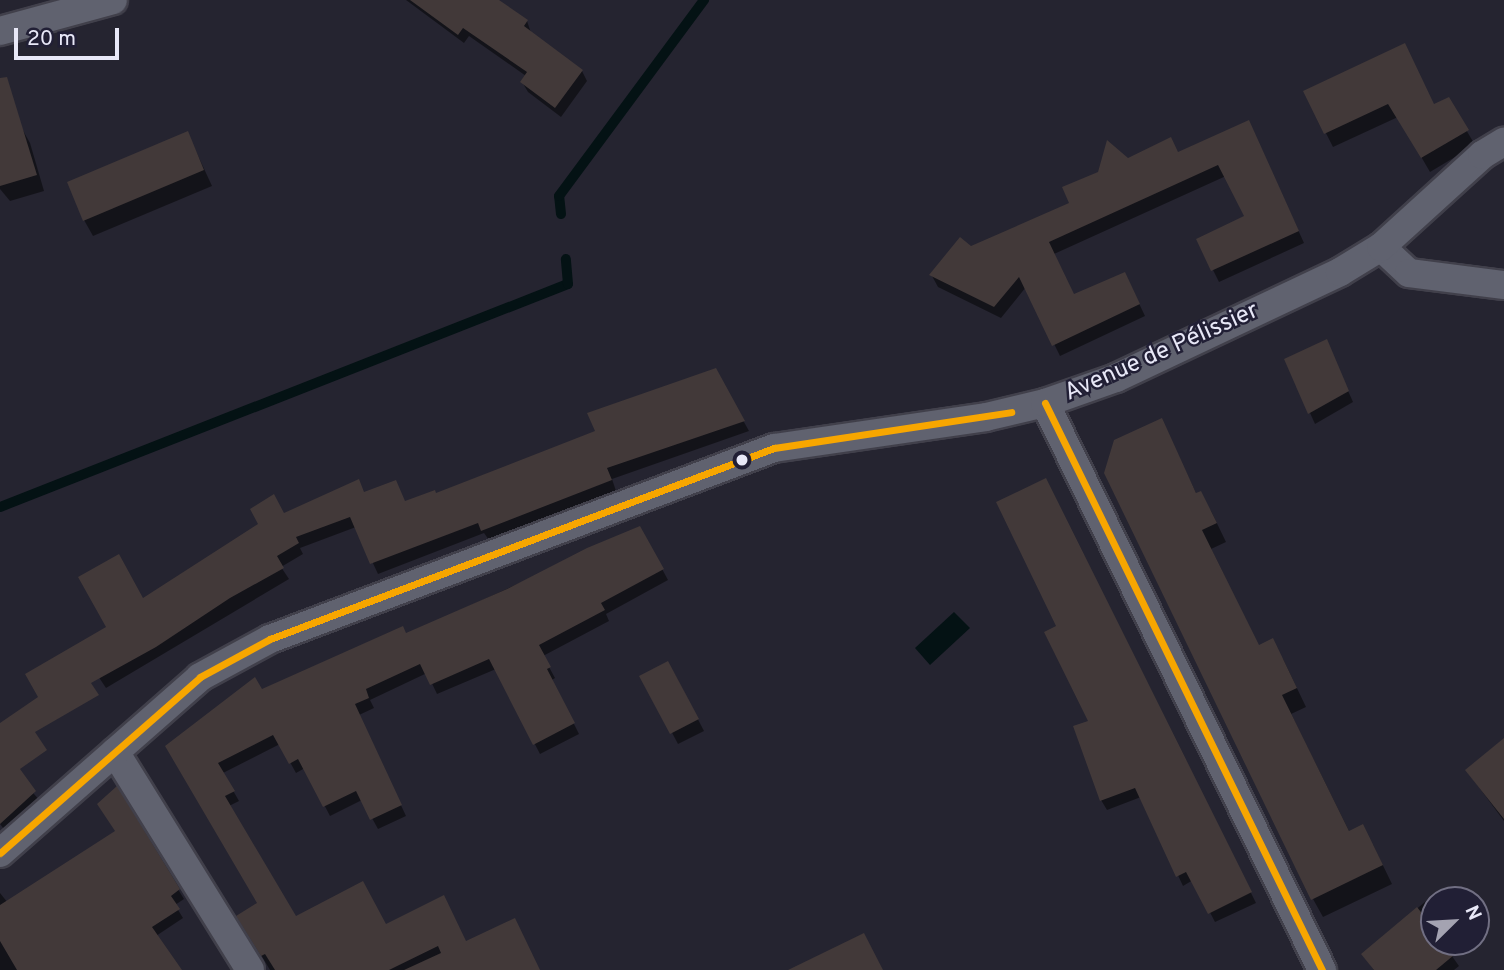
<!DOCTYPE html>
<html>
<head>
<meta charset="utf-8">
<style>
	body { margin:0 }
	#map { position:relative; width:1504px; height:970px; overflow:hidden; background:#252430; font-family:Overpass,sans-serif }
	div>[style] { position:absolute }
	.water>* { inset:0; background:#041214 }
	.shadow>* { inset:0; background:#0007 }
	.stream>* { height:10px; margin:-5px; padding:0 5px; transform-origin:5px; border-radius:5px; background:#041214 }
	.building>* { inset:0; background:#423939 }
	.roads { filter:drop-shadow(2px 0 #41404b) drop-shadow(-2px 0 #41404b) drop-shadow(0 2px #41404b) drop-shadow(0 -2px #41404b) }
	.street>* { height:28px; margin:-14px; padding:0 14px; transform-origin:14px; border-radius:14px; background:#60626f }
	.bus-1>* { height:7px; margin:-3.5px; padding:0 3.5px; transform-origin:3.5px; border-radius:3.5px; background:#f7a600 }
	.dots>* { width:19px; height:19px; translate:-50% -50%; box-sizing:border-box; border:4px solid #211f35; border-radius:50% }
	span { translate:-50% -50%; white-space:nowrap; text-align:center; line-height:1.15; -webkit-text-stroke:5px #211f35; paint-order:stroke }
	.street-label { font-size:24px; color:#e8e8f7 }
	.north { position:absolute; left:1420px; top:886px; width:70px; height:70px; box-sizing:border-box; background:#211f35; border:2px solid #716f83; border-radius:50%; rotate:66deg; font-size:19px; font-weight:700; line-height:28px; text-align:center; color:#e8e8f7 }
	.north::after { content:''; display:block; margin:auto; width:24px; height:32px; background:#a4a3b1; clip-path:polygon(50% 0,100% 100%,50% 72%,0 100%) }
	.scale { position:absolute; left:14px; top:28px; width:105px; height:32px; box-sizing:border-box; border:4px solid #e8e8f7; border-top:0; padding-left:9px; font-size:21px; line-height:24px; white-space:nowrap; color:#e8e8f7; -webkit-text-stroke:5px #211f35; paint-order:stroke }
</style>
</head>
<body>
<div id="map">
	<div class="water">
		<i style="clip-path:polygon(954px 612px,970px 628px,930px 665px,915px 648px)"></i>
	</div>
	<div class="shadow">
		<i style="clip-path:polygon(406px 0,496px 0,527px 21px,531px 33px,582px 71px,587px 81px,561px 117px,528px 92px,522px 82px,526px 76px,469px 36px,464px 43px)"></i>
		<i style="clip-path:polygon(1305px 92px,1435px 106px,1448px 99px,1475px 145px,1430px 172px,1398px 117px,1333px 147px)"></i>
		<i style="clip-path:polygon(21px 127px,30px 143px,44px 191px,10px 201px,0 189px,0 134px)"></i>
		<i style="clip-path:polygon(1254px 133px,1304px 243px,1219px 282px,1198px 240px,1247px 216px,1226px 176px,1054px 254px,1074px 296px,1125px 274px,1145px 316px,1060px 356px,1026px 287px,1001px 318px,938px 287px,932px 276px,971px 248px,1072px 204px,1128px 160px,1178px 154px)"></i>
		<i style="clip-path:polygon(188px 134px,212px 186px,93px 236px,84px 220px)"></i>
		<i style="clip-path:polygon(1326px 341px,1353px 402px,1315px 424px,1286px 360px)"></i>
		<i style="clip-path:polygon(715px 370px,749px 431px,612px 479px,616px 491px,489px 540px,484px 533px,378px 574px,356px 527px,300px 548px,303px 554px,281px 567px,289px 579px,106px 688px,84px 655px,108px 628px,143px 600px,284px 515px,365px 494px,405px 503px,435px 495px,597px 432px)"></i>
		<i style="clip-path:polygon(1161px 420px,1197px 495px,1211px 511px,1226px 542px,1211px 549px,1259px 647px,1283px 659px,1306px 707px,1291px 714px,1350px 833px,1373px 845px,1392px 884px,1323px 917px,1313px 899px)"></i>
		<i style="clip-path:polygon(1051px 490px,1256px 903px,1215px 922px,1193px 880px,1183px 886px,1141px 797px,1107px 810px,1101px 800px,1090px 722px,1059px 627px)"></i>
		<i style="clip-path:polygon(640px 528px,668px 580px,606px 614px,609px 621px,543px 656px,555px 678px,552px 680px,579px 734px,540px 754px,496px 669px,437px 694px,427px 673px,370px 700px,374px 708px,359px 715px,406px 816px,378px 829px,362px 800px,330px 816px,305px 768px,296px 773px,280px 744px,223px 773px,239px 801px,229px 806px,295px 919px,386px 926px,466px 943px,539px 970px,270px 970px,238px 916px,259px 903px,167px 746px,261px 691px,406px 635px)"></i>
		<i style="clip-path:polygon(674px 673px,704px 731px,678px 744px,642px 676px)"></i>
		<i style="clip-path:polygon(1504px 741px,1504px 821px,1467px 771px)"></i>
		<i style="clip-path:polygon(0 755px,41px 802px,7px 833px,0 824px)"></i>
		<i style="clip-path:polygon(116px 789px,184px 899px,175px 905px,183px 918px,156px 936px,179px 970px,0 970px,0 893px,8px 903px,117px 832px)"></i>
		<i style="clip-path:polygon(1432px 896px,1435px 900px,1434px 942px,1442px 942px,1459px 966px,1454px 970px,1374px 970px,1363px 954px)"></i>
	</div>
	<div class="stream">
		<i style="left:561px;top:214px;width:18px;rotate:-96deg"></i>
		<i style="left:559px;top:196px;width:244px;rotate:-53.5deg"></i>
		<i style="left:0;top:507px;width:610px;rotate:-21.44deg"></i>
		<i style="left:568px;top:284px;width:25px;rotate:-95deg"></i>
	</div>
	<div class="building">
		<i style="clip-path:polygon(410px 0,499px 0,528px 20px,524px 26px,583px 70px,555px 108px,520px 82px,527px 72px,463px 28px,458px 35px)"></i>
		<i style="clip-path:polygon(1405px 43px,1434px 104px,1449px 97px,1469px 130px,1421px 158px,1388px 104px,1324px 134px,1303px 91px)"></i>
		<i style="clip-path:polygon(7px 77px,37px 175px,0 186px,0 78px)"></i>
		<i style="clip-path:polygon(1249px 120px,1299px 231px,1211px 271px,1196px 239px,1244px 216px,1218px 165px,1049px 242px,1074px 294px,1125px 272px,1140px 304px,1052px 346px,1019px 277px,994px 307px,929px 275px,960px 237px,971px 246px,1069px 203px,1062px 187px,1098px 172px,1107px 140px,1128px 158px,1171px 137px,1178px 152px)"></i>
		<i style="clip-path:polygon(188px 131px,204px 170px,83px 221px,67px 182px)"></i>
		<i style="clip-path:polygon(1327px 339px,1349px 391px,1308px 414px,1284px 359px)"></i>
		<i style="clip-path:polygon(716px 368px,745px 421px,607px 468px,612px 480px,481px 531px,478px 523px,370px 564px,350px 517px,296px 537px,299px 543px,277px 556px,284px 568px,230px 598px,156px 647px,91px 683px,99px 695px,35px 732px,47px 750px,20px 769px,36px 791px,0 824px,0 723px,38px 697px,25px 674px,106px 627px,78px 577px,119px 554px,143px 598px,258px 524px,250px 509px,274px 494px,284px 513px,359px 479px,364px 492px,396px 480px,405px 501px,435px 490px,436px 493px,595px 431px,587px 413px)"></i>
		<i style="clip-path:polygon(1162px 418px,1196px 493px,1201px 491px,1217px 523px,1202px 530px,1259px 645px,1273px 638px,1297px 688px,1282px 695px,1349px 831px,1363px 824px,1383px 865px,1311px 900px,1104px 473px,1114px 440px)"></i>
		<i style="clip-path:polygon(1046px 478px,1252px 892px,1208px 914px,1186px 872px,1176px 877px,1135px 788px,1100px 801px,1073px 726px,1088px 721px,1044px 632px,1056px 626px,996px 502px)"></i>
		<i style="clip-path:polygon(640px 526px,664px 569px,601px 603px,605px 610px,539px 645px,551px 667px,547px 669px,575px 723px,533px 745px,489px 659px,430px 685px,420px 664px,366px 689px,369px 698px,355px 704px,402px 805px,370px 820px,356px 791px,323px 807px,298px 759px,289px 764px,273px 735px,218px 763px,235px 791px,225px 796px,296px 916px,363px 881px,386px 924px,444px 895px,466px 941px,515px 918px,540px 970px,404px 970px,441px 953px,438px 946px,389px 970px,275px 970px,265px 954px,261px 956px,236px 916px,257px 903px,165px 746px,255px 677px,262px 689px,403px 626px,406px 633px,507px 589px,587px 548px)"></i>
		<i style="clip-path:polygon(668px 661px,699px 719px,670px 734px,639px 676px)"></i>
		<i style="clip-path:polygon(1504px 738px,1504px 819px,1465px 770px)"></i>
		<i style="clip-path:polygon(117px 786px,180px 889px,171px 896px,180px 909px,152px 927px,182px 970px,17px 970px,0 941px,0 905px,115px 831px,97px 804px)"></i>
		<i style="clip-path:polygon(1417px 907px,1434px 929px,1434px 942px,1444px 942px,1454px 955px,1436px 970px,1374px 970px,1361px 954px)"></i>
		<i style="clip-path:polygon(864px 933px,883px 970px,788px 970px)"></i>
	</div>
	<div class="roads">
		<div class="street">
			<i style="left:0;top:31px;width:117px;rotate:-15.3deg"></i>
			<i style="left:1381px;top:247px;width:38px;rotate:43deg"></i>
			<i style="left:1409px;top:273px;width:96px;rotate:7.2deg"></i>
			<i style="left:1045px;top:403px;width:631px;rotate:63.96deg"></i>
			<i style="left:115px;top:752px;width:256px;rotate:58.2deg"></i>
			<i style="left:0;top:853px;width:266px;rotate:-41.3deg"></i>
			<i style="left:200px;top:677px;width:80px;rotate:-28.5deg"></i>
			<i style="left:270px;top:639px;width:539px;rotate:-20.76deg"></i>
			<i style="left:774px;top:448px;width:214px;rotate:-8.3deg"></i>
			<i style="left:986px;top:417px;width:61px;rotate:-13.3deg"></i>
			<i style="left:1045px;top:403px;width:75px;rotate:-19.4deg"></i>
			<i style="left:1116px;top:378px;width:248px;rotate:-25.3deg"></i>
			<i style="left:1340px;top:272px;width:48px;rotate:-31.4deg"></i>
			<i style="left:1381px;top:247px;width:137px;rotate:-42.3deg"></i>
			<i style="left:1482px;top:155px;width:26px;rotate:-31deg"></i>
		</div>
	</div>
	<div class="bus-1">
		<i style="left:1045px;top:403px;width:631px;rotate:63.96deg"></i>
		<i style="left:0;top:853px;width:266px;rotate:-41.3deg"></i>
		<i style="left:200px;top:677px;width:80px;rotate:-28.5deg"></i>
		<i style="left:270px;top:639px;width:539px;rotate:-20.76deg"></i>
		<i style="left:774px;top:448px;width:240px;rotate:-8.6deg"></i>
	</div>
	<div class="dots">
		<i style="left:742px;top:460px;background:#e8e8f7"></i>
	</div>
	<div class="street-label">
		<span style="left:1162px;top:353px;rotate:-24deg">Avenue de Pélissier</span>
	</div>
	<div class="north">N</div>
	<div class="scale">20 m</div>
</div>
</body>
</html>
